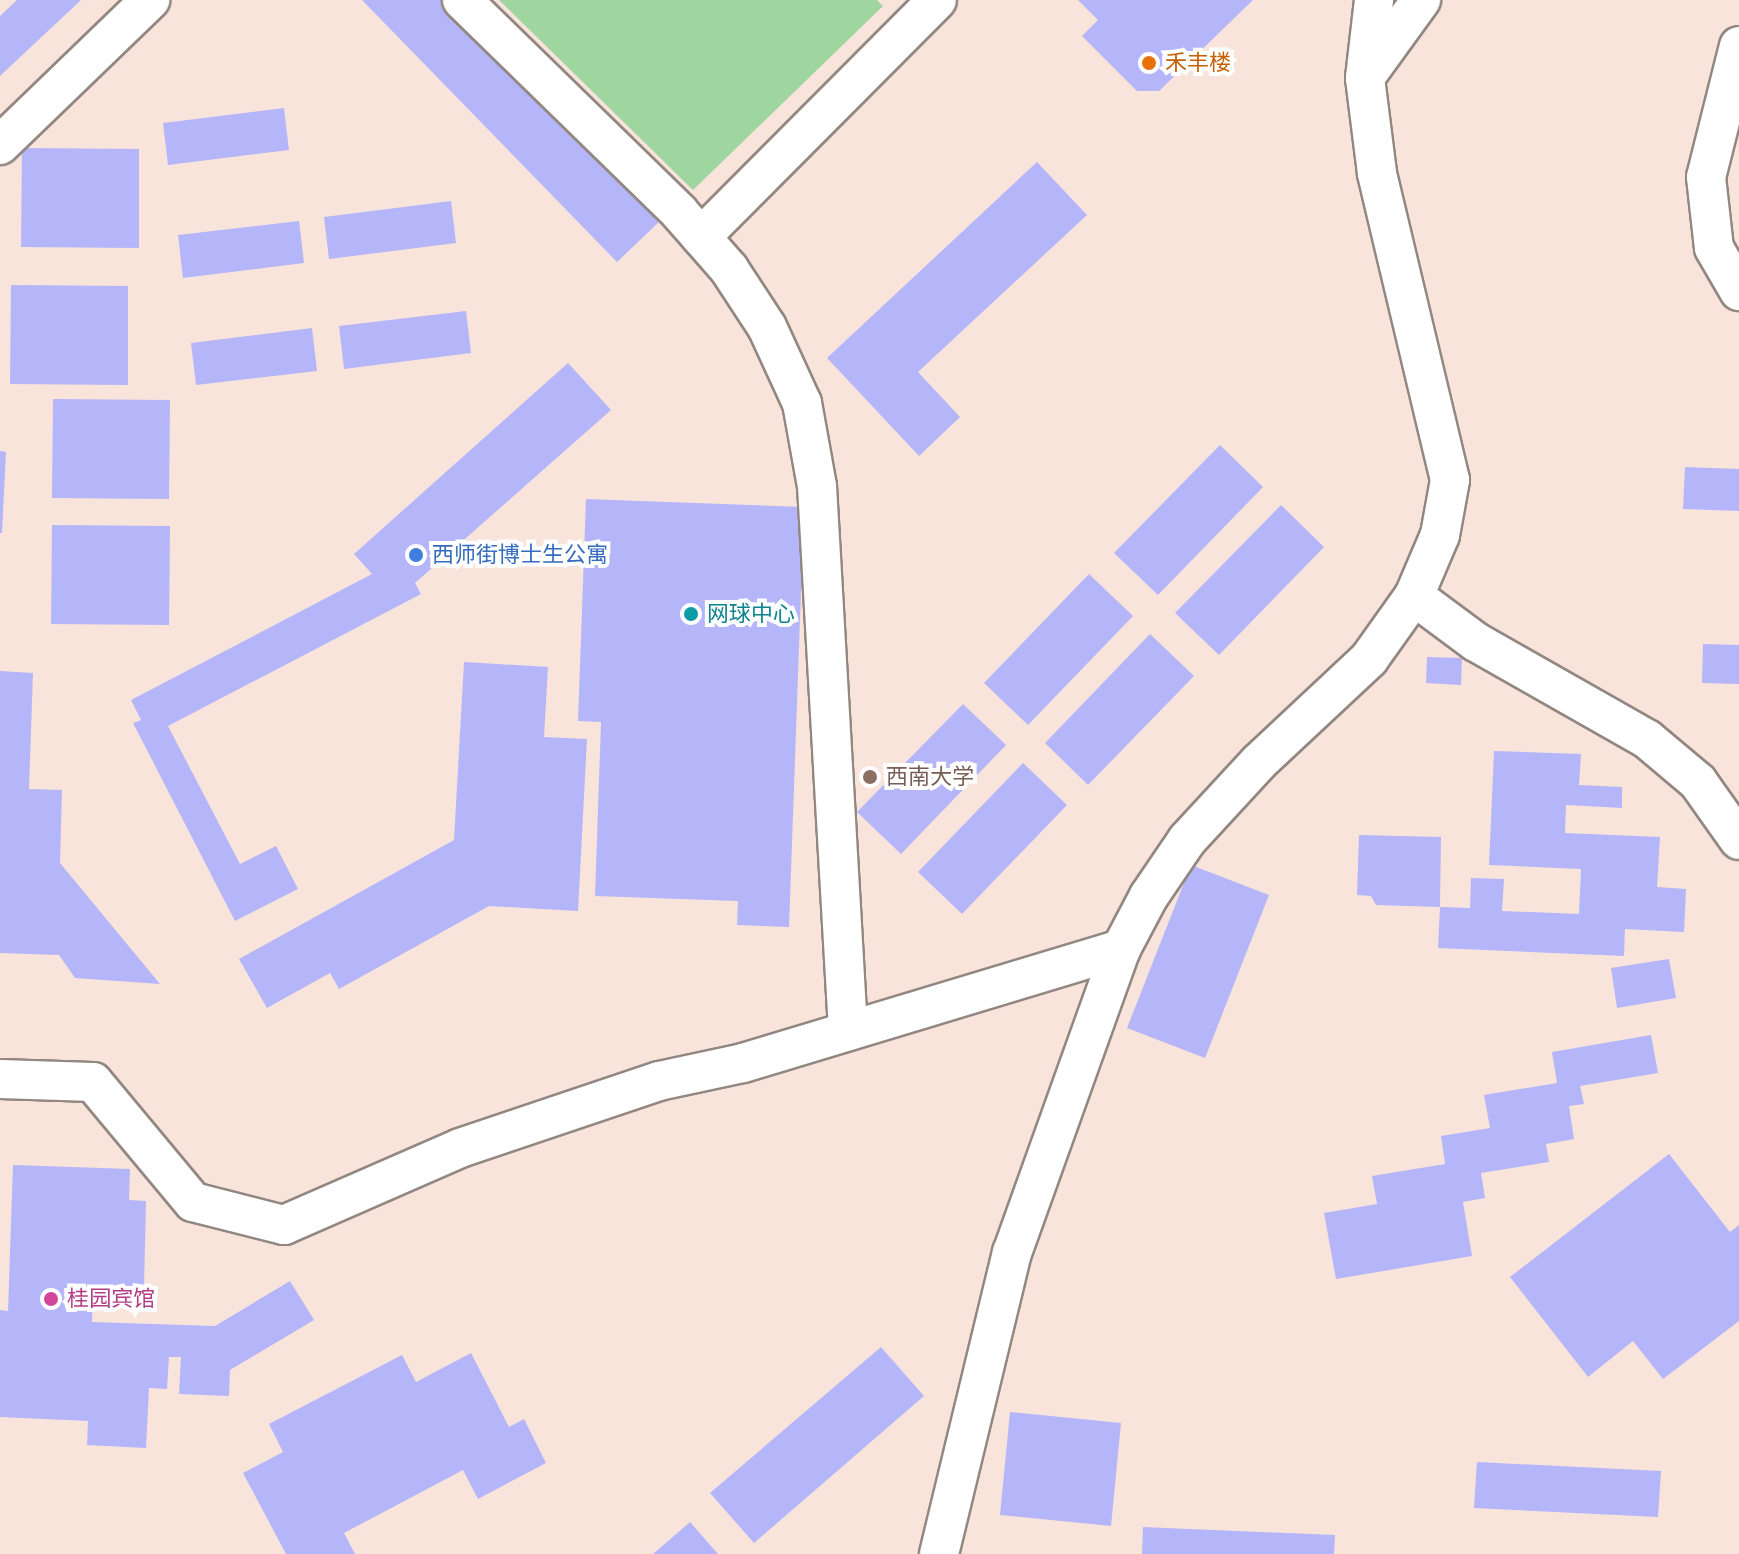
<!DOCTYPE html>
<html>
<head>
<meta charset="utf-8">
<style>
	body { margin:0 }
	#map { position:relative; width:1739px; height:1554px; overflow:hidden; background:#fef2ec; font-family:Mulish,"Noto Sans SC",sans-serif }
	div>[style] { position:absolute }
	.built>* { inset:0; background:#f8e4db }
	.green>* { inset:0; background:#9fd59f }
	.building>* { inset:0; background:#b5b6fa }
	.roads { filter:drop-shadow(2px 0 #928781) drop-shadow(-2px 0 #928781) drop-shadow(0 2px #928781) drop-shadow(0 -2px #928781) }
	.minor>* { height:38px; margin:-19px; padding:0 19px; transform-origin:19px; border-radius:19px; background:#fff }
	.dots>* { width:22px; height:22px; translate:-50% -50%; box-sizing:border-box; border:4px solid #fff; border-radius:50% }
	span { translate:-50% -50%; white-space:nowrap; text-align:center; line-height:1.15; -webkit-text-stroke:8px #fff; paint-order:stroke }
	.food-label { font-size:22px; color:#c56008 }
	.left { translate:0 -50%; text-align:left }
	.shop-label { font-size:22px; color:#366cbe }
	.culture-label { font-size:22px; color:#0d838f }
	.education-label { font-size:22px; color:#785e54 }
	.hotel-label { font-size:22px; color:#b23c85 }
</style>
</head>
<body>
<div id="map">
	<div class="built">
		<i style="clip-path:polygon(0 0,1739px 0,1739px 1554px,0 1554px)"></i>
	</div>
	<div class="green">
		<i style="clip-path:polygon(499px 0,877px 0,883px 6px,693px 190px)"></i>
	</div>
	<div class="building">
		<i style="clip-path:polygon(17px 0,81px 0,0 76px,0 16px)"></i>
		<i style="clip-path:polygon(362px 0,447px 0,661px 220px,617px 262px)"></i>
		<i style="clip-path:polygon(1078px 0,1253px 0,1159px 91px,1137px 91px,1082px 36px,1098px 20px)"></i>
		<i style="clip-path:polygon(284px 108px,289px 150px,168px 165px,163px 123px)"></i>
		<i style="clip-path:polygon(22px 148px,139px 149px,139px 248px,21px 247px)"></i>
		<i style="clip-path:polygon(1037px 162px,1087px 215px,918px 372px,960px 417px,919px 456px,827px 358px)"></i>
		<i style="clip-path:polygon(451px 201px,456px 243px,329px 259px,324px 217px)"></i>
		<i style="clip-path:polygon(299px 221px,304px 263px,183px 278px,178px 235px)"></i>
		<i style="clip-path:polygon(11px 285px,128px 286px,128px 385px,10px 384px)"></i>
		<i style="clip-path:polygon(466px 311px,471px 353px,344px 369px,339px 326px)"></i>
		<i style="clip-path:polygon(312px 328px,317px 371px,196px 385px,191px 343px)"></i>
		<i style="clip-path:polygon(568px 363px,611px 410px,415px 583px,421px 594px,168px 726px,240px 864px,276px 846px,298px 889px,235px 921px,133px 723px,141px 720px,131px 700px,372px 574px,354px 554px)"></i>
		<i style="clip-path:polygon(53px 399px,170px 400px,169px 499px,52px 498px)"></i>
		<i style="clip-path:polygon(1220px 445px,1263px 487px,1158px 595px,1114px 553px)"></i>
		<i style="clip-path:polygon(0 451px,6px 452px,2px 533px,0 533px)"></i>
		<i style="clip-path:polygon(1685px 467px,1739px 469px,1739px 511px,1683px 509px)"></i>
		<i style="clip-path:polygon(586px 499px,804px 507px,789px 927px,737px 925px,738px 901px,595px 896px,601px 722px,578px 721px)"></i>
		<i style="clip-path:polygon(1281px 505px,1324px 547px,1219px 655px,1175px 613px)"></i>
		<i style="clip-path:polygon(52px 525px,170px 526px,169px 625px,51px 624px)"></i>
		<i style="clip-path:polygon(1089px 574px,1133px 616px,1028px 725px,984px 683px)"></i>
		<i style="clip-path:polygon(1150px 634px,1194px 676px,1088px 785px,1045px 743px)"></i>
		<i style="clip-path:polygon(1703px 644px,1739px 645px,1739px 684px,1702px 683px)"></i>
		<i style="clip-path:polygon(1427px 657px,1462px 658px,1461px 685px,1426px 683px)"></i>
		<i style="clip-path:polygon(464px 662px,548px 667px,544px 737px,587px 739px,578px 911px,489px 906px,339px 989px,330px 973px,267px 1008px,239px 959px,454px 840px)"></i>
		<i style="clip-path:polygon(0 671px,33px 673px,29px 789px,62px 790px,60px 863px,160px 984px,75px 978px,59px 955px,0 953px)"></i>
		<i style="clip-path:polygon(963px 704px,1006px 745px,901px 854px,857px 812px)"></i>
		<i style="clip-path:polygon(1494px 751px,1581px 754px,1579px 785px,1622px 787px,1622px 808px,1566px 805px,1565px 833px,1660px 837px,1657px 887px,1686px 889px,1684px 932px,1625px 929px,1624px 956px,1438px 948px,1440px 907px,1470px 908px,1471px 878px,1504px 879px,1502px 911px,1579px 914px,1581px 869px,1489px 865px)"></i>
		<i style="clip-path:polygon(1023px 763px,1067px 805px,962px 914px,918px 872px)"></i>
		<i style="clip-path:polygon(1359px 835px,1441px 837px,1440px 907px,1376px 905px,1371px 896px,1357px 895px)"></i>
		<i style="clip-path:polygon(1191px 865px,1269px 895px,1205px 1058px,1127px 1028px)"></i>
		<i style="clip-path:polygon(1669px 959px,1676px 998px,1617px 1008px,1611px 968px)"></i>
		<i style="clip-path:polygon(1651px 1035px,1658px 1073px,1580px 1086px,1584px 1104px,1569px 1106px,1574px 1139px,1546px 1144px,1549px 1162px,1481px 1173px,1485px 1198px,1463px 1202px,1472px 1256px,1336px 1279px,1324px 1213px,1377px 1204px,1372px 1176px,1445px 1164px,1441px 1136px,1490px 1128px,1484px 1095px,1557px 1083px,1552px 1052px)"></i>
		<i style="clip-path:polygon(1669px 1154px,1730px 1232px,1739px 1225px,1739px 1321px,1663px 1379px,1633px 1341px,1588px 1377px,1510px 1277px)"></i>
		<i style="clip-path:polygon(13px 1165px,130px 1169px,129px 1200px,146px 1201px,144px 1288px,93px 1287px,92px 1322px,215px 1326px,290px 1281px,314px 1320px,230px 1370px,229px 1396px,179px 1394px,181px 1357px,169px 1357px,167px 1389px,149px 1388px,146px 1448px,87px 1445px,88px 1421px,0 1417px,0 1310px,8px 1311px)"></i>
		<i style="clip-path:polygon(881px 1347px,924px 1396px,754px 1543px,710px 1493px)"></i>
		<i style="clip-path:polygon(471px 1353px,509px 1427px,524px 1419px,546px 1463px,478px 1499px,463px 1470px,344px 1533px,355px 1554px,286px 1554px,243px 1473px,283px 1452px,269px 1424px,402px 1355px,416px 1382px)"></i>
		<i style="clip-path:polygon(1010px 1412px,1121px 1423px,1111px 1526px,1000px 1515px)"></i>
		<i style="clip-path:polygon(1477px 1462px,1661px 1471px,1658px 1517px,1474px 1508px)"></i>
		<i style="clip-path:polygon(690px 1522px,718px 1554px,653px 1554px)"></i>
		<i style="clip-path:polygon(1143px 1527px,1335px 1535px,1334px 1554px,1142px 1554px)"></i>
	</div>
	<div class="roads">
		<div class="minor">
			<i style="left:462px;top:0;width:303px;rotate:44.3deg"></i>
			<i style="left:679px;top:212px;width:76px;rotate:48.7deg"></i>
			<i style="left:729px;top:269px;width:69px;rotate:56.8deg"></i>
			<i style="left:767px;top:327px;width:84px;rotate:65.3deg"></i>
			<i style="left:802px;top:403px;width:84px;rotate:79.8deg"></i>
			<i style="left:817px;top:486px;width:546px;rotate:86.74deg"></i>
			<i style="left:1739px;top:46px;width:135px;rotate:104.1deg"></i>
			<i style="left:1706px;top:177px;width:71px;rotate:83.6deg"></i>
			<i style="left:1714px;top:248px;width:50px;rotate:59.8deg"></i>
			<i style="left:1366px;top:76px;width:94px;rotate:-54.1deg"></i>
			<i style="left:0;top:145px;width:209px;rotate:-44deg"></i>
			<i style="left:701px;top:237px;width:334px;rotate:-45.1deg"></i>
			<i style="left:1414px;top:596px;width:77px;rotate:36.6deg"></i>
			<i style="left:1476px;top:642px;width:197px;rotate:29.6deg"></i>
			<i style="left:1647px;top:739px;width:67px;rotate:40.1deg"></i>
			<i style="left:1698px;top:782px;width:71px;rotate:54.7deg"></i>
			<i style="left:0;top:1079px;width:93px;rotate:1.8deg"></i>
			<i style="left:93px;top:1082px;width:156px;rotate:50.2deg"></i>
			<i style="left:193px;top:1202px;width:94px;rotate:14.2deg"></i>
			<i style="left:284px;top:1225px;width:192px;rotate:-23.6deg"></i>
			<i style="left:460px;top:1148px;width:210px;rotate:-18.6deg"></i>
			<i style="left:659px;top:1081px;width:86px;rotate:-12.1deg"></i>
			<i style="left:743px;top:1063px;width:395px;rotate:-16.8deg"></i>
			<i style="left:939px;top:1554px;width:310px;rotate:-76.4deg"></i>
			<i style="left:1012px;top:1253px;width:323px;rotate:-70.3deg"></i>
			<i style="left:1121px;top:949px;width:60px;rotate:-62.2deg"></i>
			<i style="left:1149px;top:896px;width:68px;rotate:-55.8deg"></i>
			<i style="left:1187px;top:840px;width:106px;rotate:-47.3deg"></i>
			<i style="left:1259px;top:762px;width:151px;rotate:-43.1deg"></i>
			<i style="left:1369px;top:659px;width:77px;rotate:-54.5deg"></i>
			<i style="left:1414px;top:596px;width:66px;rotate:-66.9deg"></i>
			<i style="left:1440px;top:535px;width:56px;rotate:-79.7deg"></i>
			<i style="left:1450px;top:480px;width:316px;rotate:-103.4deg"></i>
			<i style="left:1377px;top:173px;width:96px;rotate:-97.2deg"></i>
			<i style="left:1365px;top:78px;width:79px;rotate:-83.4deg"></i>
		</div>
	</div>
	<div class="dots">
		<i style="left:1149px;top:63px;background:#e8710a"></i>
		<i style="left:416px;top:555px;background:#3f7fe0"></i>
		<i style="left:691px;top:614px;background:#0f9aa8"></i>
		<i style="left:870px;top:777px;background:#8d6e63"></i>
		<i style="left:51px;top:1299px;background:#d1479c"></i>
	</div>
	<div class="food-label">
		<span class="left" style="left:1165px;top:63px">禾丰楼</span>
	</div>
	<div class="shop-label">
		<span class="left" style="left:432px;top:555px">西师街博士生公寓</span>
	</div>
	<div class="culture-label">
		<span class="left" style="left:707px;top:614px">网球中心</span>
	</div>
	<div class="education-label">
		<span class="left" style="left:886px;top:777px">西南大学</span>
	</div>
	<div class="hotel-label">
		<span class="left" style="left:67px;top:1299px">桂园宾馆</span>
	</div>
</div>
</body>
</html>
